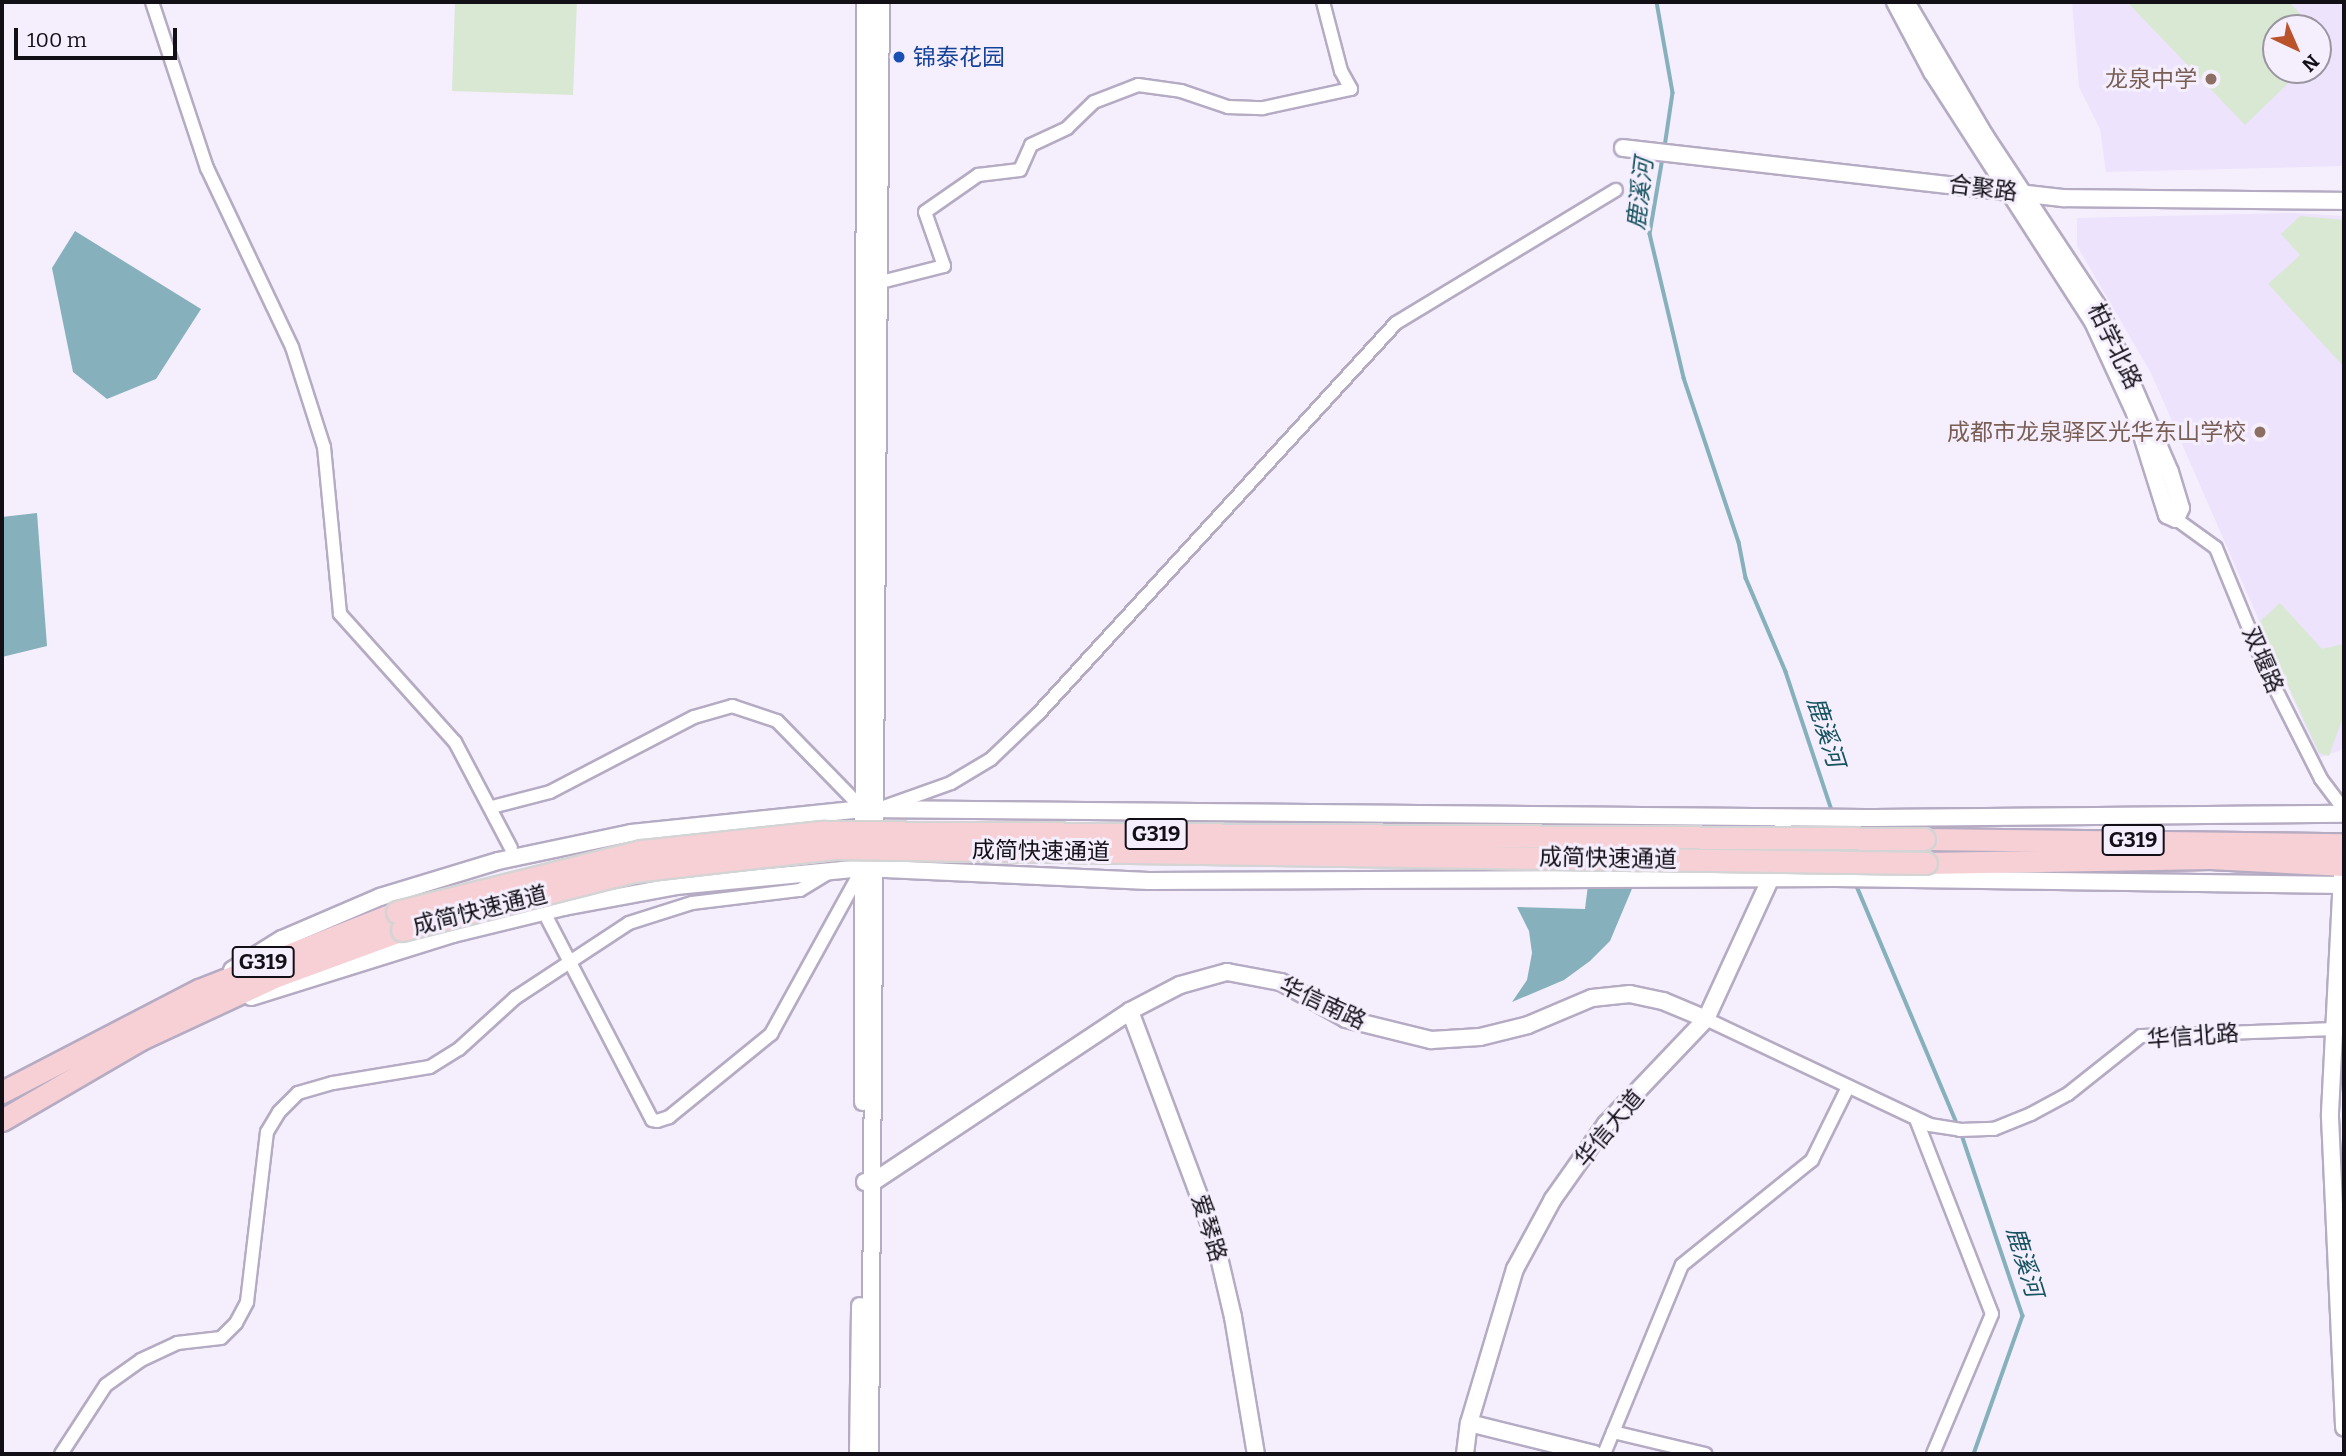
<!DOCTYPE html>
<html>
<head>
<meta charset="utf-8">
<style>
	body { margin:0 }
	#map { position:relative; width:2346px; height:1456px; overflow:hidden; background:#f5effd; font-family:Bitter,"Noto Sans SC",serif }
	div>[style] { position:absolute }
	.built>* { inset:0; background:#ede3fc }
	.green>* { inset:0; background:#d9e8d3 }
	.water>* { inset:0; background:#85b0bc }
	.stream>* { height:3.5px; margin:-1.75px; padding:0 1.75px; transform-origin:1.75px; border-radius:1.75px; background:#85b0bc }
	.roads { filter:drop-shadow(2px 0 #b5abc3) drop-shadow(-2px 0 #b5abc3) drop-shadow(0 2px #b5abc3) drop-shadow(0 -2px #b5abc3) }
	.minor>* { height:12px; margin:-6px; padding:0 6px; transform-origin:6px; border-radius:6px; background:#fff }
	.tertiary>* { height:16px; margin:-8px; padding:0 8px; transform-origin:8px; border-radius:8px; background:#fff }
	.trunk>* { height:21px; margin:-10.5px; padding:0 10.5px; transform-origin:10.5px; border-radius:10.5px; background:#f7d0d6 }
	.bridges { filter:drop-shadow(2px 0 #d4d4d5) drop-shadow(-2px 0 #d4d4d5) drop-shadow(0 2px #d4d4d5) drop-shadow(0 -2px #d4d4d5) }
	.trunk-bridge>* { height:21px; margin:-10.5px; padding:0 10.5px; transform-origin:10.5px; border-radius:10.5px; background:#f7d0d6 }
	.dots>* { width:19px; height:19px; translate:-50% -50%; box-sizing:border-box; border:4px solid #f5effd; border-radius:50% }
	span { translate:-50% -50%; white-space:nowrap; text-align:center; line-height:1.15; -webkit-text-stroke:6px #f5effd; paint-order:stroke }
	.shield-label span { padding:2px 5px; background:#f5effd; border:2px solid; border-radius:5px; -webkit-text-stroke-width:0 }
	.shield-label { font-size:21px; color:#120f17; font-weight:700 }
	.transit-label { font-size:23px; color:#164399 }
	.left { translate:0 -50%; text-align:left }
	.education-label { font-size:23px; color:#785e54 }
	.right { translate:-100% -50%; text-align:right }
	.street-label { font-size:23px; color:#120f17 }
	.water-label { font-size:24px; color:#165260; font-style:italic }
	.frame { position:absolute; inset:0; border:4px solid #120f17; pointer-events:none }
	.north { position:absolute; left:2262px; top:14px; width:70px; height:70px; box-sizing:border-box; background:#f5effd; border:2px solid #9a95a1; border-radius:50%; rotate:136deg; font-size:19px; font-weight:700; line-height:28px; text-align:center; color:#120f17 }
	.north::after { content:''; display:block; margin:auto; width:24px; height:32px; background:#ba522c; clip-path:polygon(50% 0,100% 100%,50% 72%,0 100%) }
	.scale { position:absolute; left:14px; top:28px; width:163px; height:32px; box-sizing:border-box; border:4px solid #120f17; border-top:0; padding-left:9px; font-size:21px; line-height:24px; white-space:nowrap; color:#120f17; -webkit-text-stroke:5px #f5effd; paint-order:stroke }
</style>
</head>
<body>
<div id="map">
	<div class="built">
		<i style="clip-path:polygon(evenodd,2072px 2px,2344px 2px,2344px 166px,2106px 172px,2100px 129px,2079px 87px,2072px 2px,2276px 28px,2318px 28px,2318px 70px,2276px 70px,2276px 28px)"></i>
		<i style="clip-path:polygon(2293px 213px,2344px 216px,2344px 749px,2319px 758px,2151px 373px,2077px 246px,2077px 218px)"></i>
	</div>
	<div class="green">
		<i style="clip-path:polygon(455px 2px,577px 2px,573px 95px,452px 91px)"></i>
		<i style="clip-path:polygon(2127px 2px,2289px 2px,2314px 28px,2276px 28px,2276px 70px,2302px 70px,2245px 125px)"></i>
		<i style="clip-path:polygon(2300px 216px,2344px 220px,2344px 367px,2268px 284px,2300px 255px,2281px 234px)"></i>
		<i style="clip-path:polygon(2280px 603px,2322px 649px,2344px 644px,2344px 714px,2329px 756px,2319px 753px,2259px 622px)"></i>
	</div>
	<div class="water">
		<i style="clip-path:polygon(75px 231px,201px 309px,156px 379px,107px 399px,73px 372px,52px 268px)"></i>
		<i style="clip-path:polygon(37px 513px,47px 646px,2px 657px,2px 517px)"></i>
		<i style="clip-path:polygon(1634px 884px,1610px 941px,1590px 961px,1564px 980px,1512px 1002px,1527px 980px,1532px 953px,1529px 931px,1517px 907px,1585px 909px,1588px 885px)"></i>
	</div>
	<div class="stream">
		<i style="left:1657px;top:2px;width:92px;rotate:80deg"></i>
		<i style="left:1673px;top:93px;width:55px;rotate:98.4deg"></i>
		<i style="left:1663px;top:158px;width:77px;rotate:99.7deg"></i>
		<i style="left:1650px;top:234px;width:148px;rotate:76.7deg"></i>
		<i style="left:1684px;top:378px;width:173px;rotate:71.5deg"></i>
		<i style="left:1739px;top:542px;width:37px;rotate:79deg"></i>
		<i style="left:1746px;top:578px;width:102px;rotate:66.9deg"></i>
		<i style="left:1786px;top:672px;width:149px;rotate:71.6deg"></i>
		<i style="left:1856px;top:884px;width:262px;rotate:67.1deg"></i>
		<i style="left:1961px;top:1132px;width:194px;rotate:71.4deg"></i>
		<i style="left:2023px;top:1316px;width:146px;rotate:109.5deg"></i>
	</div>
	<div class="roads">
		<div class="minor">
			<i style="left:152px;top:2px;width:175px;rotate:71.7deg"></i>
			<i style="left:207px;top:168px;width:198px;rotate:64.6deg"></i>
			<i style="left:292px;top:347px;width:105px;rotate:72.3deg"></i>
			<i style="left:324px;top:447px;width:168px;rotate:84.5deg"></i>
			<i style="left:340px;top:614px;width:172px;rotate:48.1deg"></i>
			<i style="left:455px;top:742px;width:120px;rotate:62.2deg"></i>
			<i style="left:881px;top:282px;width:65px;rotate:-14.3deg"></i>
			<i style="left:944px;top:266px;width:57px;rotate:-109.4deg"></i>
			<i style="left:925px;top:212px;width:65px;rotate:-34.9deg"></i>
			<i style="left:978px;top:175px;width:42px;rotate:-6.8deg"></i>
			<i style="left:1020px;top:170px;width:27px;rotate:-66deg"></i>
			<i style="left:1031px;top:145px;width:40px;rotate:-25deg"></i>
			<i style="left:1067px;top:128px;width:37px;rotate:-44deg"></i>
			<i style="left:1094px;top:102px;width:47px;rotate:-21.1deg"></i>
			<i style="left:1138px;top:85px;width:43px;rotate:7.9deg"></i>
			<i style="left:1181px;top:91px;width:50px;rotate:18.8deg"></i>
			<i style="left:1228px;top:107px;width:35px;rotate:2deg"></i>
			<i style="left:1263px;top:108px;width:90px;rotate:-12.2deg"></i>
			<i style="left:1351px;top:89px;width:21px;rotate:-119deg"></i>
			<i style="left:1341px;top:71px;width:71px;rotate:-104.6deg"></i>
			<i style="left:2176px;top:519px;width:49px;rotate:35.9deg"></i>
			<i style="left:2216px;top:548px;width:132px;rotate:67.7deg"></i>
			<i style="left:2266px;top:670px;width:122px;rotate:63.2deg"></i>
			<i style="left:2321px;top:779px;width:38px;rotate:53deg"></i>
			<i style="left:492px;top:807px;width:60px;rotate:-14.5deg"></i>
			<i style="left:550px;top:792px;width:162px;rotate:-27.5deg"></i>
			<i style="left:694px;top:717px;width:40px;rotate:-16deg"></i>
			<i style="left:732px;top:706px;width:47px;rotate:18.4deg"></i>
			<i style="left:777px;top:721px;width:123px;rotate:45.7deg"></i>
			<i style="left:884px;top:807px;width:71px;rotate:-19.7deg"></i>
			<i style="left:951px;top:783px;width:47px;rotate:-31deg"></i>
			<i style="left:991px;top:759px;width:65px;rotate:-43.8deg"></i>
			<i style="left:1038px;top:714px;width:530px;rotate:-47.52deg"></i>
			<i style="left:1396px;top:323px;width:257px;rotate:-31.2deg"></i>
			<i style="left:548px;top:920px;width:225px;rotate:62.5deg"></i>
			<i style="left:652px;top:1120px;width:5px;rotate:11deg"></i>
			<i style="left:657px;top:1121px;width:13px;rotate:-18deg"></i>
			<i style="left:669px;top:1117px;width:132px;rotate:-39.1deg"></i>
			<i style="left:771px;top:1034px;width:188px;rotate:-61.1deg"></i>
			<i style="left:1706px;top:1019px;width:248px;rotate:25.3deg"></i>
			<i style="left:1930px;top:1125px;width:30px;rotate:9deg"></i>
			<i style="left:1960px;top:1130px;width:34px;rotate:-2deg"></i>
			<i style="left:1994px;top:1129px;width:40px;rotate:-22deg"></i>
			<i style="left:2031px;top:1114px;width:42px;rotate:-28.4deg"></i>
			<i style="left:2068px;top:1094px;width:93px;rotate:-38.5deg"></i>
			<i style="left:2141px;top:1036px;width:195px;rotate:-2.1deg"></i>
			<i style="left:1916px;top:1119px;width:209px;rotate:68.7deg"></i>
			<i style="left:1992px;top:1314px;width:152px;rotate:112.9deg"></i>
			<i style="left:1613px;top:1432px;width:95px;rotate:13.4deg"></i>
			<i style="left:61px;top:1454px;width:82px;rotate:-56.9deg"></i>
			<i style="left:106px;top:1385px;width:43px;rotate:-35.5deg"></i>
			<i style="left:141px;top:1360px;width:40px;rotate:-25deg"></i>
			<i style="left:177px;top:1343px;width:44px;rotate:-6.5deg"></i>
			<i style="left:221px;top:1338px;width:21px;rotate:-45deg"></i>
			<i style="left:236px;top:1323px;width:24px;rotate:-62deg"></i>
			<i style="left:247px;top:1302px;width:171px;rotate:-83.3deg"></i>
			<i style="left:267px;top:1132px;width:23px;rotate:-59deg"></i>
			<i style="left:279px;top:1112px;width:27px;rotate:-45deg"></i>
			<i style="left:298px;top:1093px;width:36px;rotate:-16deg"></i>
			<i style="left:333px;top:1083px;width:98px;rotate:-9.4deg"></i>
			<i style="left:430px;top:1067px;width:34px;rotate:-32deg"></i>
			<i style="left:459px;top:1049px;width:76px;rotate:-42.3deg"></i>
			<i style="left:515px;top:998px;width:136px;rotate:-33.3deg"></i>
			<i style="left:629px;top:923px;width:66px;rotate:-17.6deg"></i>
			<i style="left:692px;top:903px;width:109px;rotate:-6.9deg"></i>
			<i style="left:800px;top:890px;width:35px;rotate:-31deg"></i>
			<i style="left:1604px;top:1454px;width:204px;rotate:-67.6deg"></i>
			<i style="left:1682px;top:1265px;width:167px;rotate:-38.9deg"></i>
			<i style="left:1812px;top:1160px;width:81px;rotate:-63.7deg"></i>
		</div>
		<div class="tertiary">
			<i style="left:1895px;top:2px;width:79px;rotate:62.1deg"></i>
			<i style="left:1932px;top:72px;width:297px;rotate:57.2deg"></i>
			<i style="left:2093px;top:322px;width:100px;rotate:65.2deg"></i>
			<i style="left:2135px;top:413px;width:107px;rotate:72.6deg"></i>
			<i style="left:2167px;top:515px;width:10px;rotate:24deg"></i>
			<i style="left:2176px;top:519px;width:12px;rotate:-66deg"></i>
			<i style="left:2181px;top:508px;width:38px;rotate:-107deg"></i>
			<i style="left:2170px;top:472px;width:179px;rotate:-113.4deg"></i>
			<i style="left:2099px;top:308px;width:206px;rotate:-123.5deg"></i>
			<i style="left:1985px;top:136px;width:156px;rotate:-120.5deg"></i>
			<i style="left:1623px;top:148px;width:443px;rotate:6.5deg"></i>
			<i style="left:2063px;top:198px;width:281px;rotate:0.6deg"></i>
			<i style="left:2342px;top:876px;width:241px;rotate:92.9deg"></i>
			<i style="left:2330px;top:1117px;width:311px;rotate:87.4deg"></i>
			<i style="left:232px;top:970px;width:59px;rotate:-31.8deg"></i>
			<i style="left:282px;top:939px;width:107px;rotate:-23.2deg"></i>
			<i style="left:380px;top:897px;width:123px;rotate:-17deg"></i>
			<i style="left:498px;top:861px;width:136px;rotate:-11.9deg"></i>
			<i style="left:631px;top:833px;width:233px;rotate:-5.9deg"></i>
			<i style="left:863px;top:809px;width:1002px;rotate:0.51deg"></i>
			<i style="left:1865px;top:818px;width:479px;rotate:-0.5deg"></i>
			<i style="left:251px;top:997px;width:212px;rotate:-17.3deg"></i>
			<i style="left:453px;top:934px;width:114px;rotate:-13.7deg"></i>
			<i style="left:564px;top:907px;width:114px;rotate:-10.6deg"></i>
			<i style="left:676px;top:886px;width:188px;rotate:-5.5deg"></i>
			<i style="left:863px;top:868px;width:286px;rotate:2.6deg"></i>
			<i style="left:1149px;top:881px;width:686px;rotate:-0.25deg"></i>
			<i style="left:1835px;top:878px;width:509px;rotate:0.79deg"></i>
			<i style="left:1130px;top:1011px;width:240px;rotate:69.5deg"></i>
			<i style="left:1214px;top:1236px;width:83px;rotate:76.8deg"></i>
			<i style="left:1233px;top:1317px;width:139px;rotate:80.5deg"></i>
			<i style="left:863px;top:1102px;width:1100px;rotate:-89.9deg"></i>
			<i style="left:865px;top:1182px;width:8px"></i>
			<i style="left:873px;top:1182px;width:309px;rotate:-33.6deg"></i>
			<i style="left:1130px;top:1011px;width:56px;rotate:-27.5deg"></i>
			<i style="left:1180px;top:985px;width:49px;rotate:-15.5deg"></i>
			<i style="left:1227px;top:972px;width:55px;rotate:10.5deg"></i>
			<i style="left:1281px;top:982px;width:75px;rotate:29.6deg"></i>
			<i style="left:1346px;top:1019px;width:88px;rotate:13.9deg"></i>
			<i style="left:1431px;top:1040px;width:49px;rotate:-3.5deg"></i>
			<i style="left:1480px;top:1037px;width:49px;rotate:-14deg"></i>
			<i style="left:1528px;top:1025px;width:69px;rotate:-22.9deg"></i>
			<i style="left:1592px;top:998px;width:38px;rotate:-6deg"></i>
			<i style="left:1630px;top:994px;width:34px;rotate:12deg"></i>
			<i style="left:1663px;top:1001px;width:47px;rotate:22.7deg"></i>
			<i style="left:1469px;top:1423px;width:129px;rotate:13.9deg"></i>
			<i style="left:858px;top:1454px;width:148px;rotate:-89.2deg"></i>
			<i style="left:870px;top:1454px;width:1452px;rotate:-89.57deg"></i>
			<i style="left:1465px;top:1454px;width:31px;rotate:-83deg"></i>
			<i style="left:1469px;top:1423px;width:161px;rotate:-73.4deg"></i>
			<i style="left:1515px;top:1269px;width:80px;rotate:-61.5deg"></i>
			<i style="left:1553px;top:1199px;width:92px;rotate:-54.8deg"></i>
			<i style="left:1606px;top:1124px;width:145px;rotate:-46.4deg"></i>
			<i style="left:1706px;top:1019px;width:153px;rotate:-65.3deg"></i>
			<i style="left:1770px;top:880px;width:55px;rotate:-76.2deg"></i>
		</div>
		<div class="trunk">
			<i style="left:1924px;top:839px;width:420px;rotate:0.7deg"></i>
			<i style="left:1926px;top:863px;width:284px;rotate:-1deg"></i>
			<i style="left:2210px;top:858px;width:134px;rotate:3deg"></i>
			<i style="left:2px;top:1092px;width:222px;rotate:-27.4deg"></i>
			<i style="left:199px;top:990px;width:213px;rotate:-21.5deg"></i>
			<i style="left:2px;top:1120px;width:161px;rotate:-30.2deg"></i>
			<i style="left:141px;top:1039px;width:150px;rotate:-24.9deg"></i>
			<i style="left:277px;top:976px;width:133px;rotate:-20.2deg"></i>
		</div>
	</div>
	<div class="bridges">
		<div class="trunk-bridge">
			<i style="left:397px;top:912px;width:252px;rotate:-14deg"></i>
			<i style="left:641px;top:851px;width:183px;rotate:-6deg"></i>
			<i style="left:823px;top:832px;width:1101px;rotate:0.36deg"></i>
			<i style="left:402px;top:930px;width:238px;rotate:-14.3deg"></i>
			<i style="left:633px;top:871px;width:202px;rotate:-6.5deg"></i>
			<i style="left:834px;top:848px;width:1092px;rotate:0.79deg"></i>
		</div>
	</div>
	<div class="dots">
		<i style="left:899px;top:57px;background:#1a4fb4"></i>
		<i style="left:2211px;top:79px;background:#8d6e63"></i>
		<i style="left:2260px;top:432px;background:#8d6e63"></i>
	</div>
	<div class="shield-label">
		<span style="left:1156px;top:834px">G319</span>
		<span style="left:2133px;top:840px">G319</span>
		<span style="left:263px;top:962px">G319</span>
	</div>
	<div class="transit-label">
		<span class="left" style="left:913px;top:57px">锦泰花园</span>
	</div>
	<div class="education-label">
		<span class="right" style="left:2197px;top:79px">龙泉中学</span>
		<span class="right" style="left:2246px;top:432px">成都市龙泉驿区光华东山学校</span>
	</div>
	<div class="street-label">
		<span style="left:1983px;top:188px;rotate:7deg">合聚路</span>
		<span style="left:2115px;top:346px;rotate:64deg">柏学北路</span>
		<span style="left:2263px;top:660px;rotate:67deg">双堰路</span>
		<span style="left:1041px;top:851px;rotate:1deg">成简快速通道</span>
		<span style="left:1608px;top:858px;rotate:1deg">成简快速通道</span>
		<span style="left:480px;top:910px;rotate:-14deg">成简快速通道</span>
		<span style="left:1323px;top:1003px;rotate:25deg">华信南路</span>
		<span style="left:2193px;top:1036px;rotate:-4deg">华信北路</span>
		<span style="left:1609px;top:1128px;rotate:-50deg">华信大道</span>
		<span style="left:1209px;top:1228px;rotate:73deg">爱琴路</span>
	</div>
	<div class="water-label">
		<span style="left:1641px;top:194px;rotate:-83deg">鹿溪河</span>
		<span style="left:1825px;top:732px;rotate:72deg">鹿溪河</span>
		<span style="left:2024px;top:1262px;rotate:73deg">鹿溪河</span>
	</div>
	<div class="frame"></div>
	<div class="north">N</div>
	<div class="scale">100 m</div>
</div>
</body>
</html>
